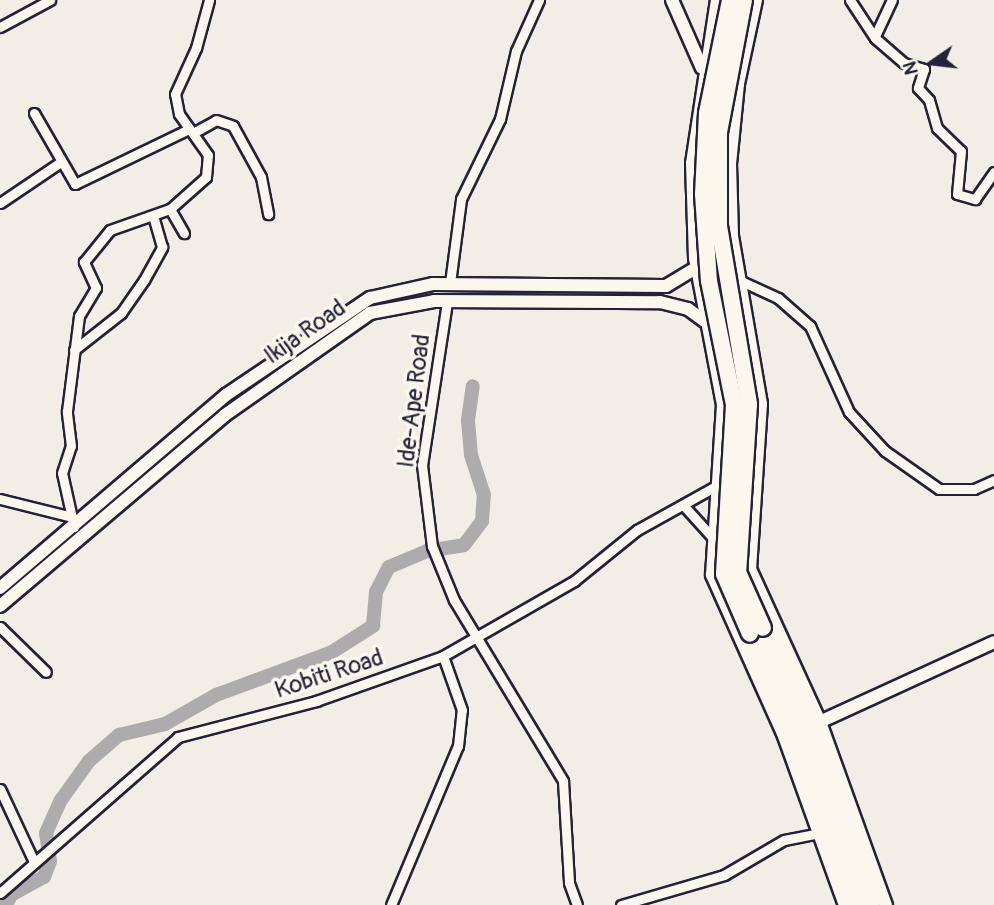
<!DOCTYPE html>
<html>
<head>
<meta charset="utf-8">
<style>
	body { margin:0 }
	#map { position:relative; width:994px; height:905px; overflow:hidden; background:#f2eee5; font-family:Pangolin,sans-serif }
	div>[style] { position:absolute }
	.river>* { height:14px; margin:-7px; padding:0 7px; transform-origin:7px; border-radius:7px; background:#aeabad }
	.roads { filter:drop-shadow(2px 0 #22223b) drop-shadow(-2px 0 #22223b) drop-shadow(0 2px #22223b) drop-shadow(0 -2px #22223b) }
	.street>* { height:9px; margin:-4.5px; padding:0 4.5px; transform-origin:4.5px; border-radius:4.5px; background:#fbf7ec }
	.secondary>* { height:12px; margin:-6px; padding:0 6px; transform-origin:6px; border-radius:6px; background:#fbf7ec }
	.highway>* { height:16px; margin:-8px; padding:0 8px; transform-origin:8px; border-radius:8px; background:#fbf7ec }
	.bridges { filter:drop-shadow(2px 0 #22223b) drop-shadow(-2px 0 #22223b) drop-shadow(0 2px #22223b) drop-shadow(0 -2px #22223b) }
	.highway-bridge>* { height:16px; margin:-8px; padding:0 8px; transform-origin:8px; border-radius:8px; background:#fbf7ec }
	span { translate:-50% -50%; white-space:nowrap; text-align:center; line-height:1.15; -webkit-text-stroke:7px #fbf7ec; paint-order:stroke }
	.street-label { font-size:24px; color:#22223b }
	.north { position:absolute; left:896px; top:28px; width:70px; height:70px; -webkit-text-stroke:5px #fbf7ec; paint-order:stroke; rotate:256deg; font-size:19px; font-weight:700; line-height:28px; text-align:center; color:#22223b }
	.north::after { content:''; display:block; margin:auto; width:24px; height:32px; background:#22223b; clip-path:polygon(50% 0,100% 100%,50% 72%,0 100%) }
</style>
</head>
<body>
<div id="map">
	<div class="river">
		<i style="left:6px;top:905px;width:11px;rotate:-63deg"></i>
		<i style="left:11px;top:895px;width:38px;rotate:-29deg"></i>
		<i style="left:44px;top:877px;width:17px;rotate:-69deg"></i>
		<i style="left:50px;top:861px;width:28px;rotate:-98deg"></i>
		<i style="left:46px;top:833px;width:36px;rotate:-66deg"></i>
		<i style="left:61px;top:800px;width:48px;rotate:-54.3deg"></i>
		<i style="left:89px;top:761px;width:40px;rotate:-41deg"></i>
		<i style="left:119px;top:735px;width:47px;rotate:-13.4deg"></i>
		<i style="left:165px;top:724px;width:59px;rotate:-29.6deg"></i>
		<i style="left:216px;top:695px;width:124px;rotate:-20.3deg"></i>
		<i style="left:332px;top:652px;width:49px;rotate:-32.4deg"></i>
		<i style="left:373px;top:626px;width:34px;rotate:-85deg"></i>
		<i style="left:376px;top:592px;width:28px;rotate:-63deg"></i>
		<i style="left:389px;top:567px;width:41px;rotate:-22.8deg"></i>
		<i style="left:427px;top:551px;width:37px;rotate:-9deg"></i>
		<i style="left:464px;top:545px;width:30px;rotate:-53deg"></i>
		<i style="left:482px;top:521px;width:26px;rotate:-86deg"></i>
		<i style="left:484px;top:495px;width:42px;rotate:-108deg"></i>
		<i style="left:471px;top:455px;width:35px;rotate:-95deg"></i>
		<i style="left:468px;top:420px;width:34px;rotate:-82deg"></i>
	</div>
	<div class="roads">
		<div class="street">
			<i style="left:850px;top:0;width:45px;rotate:56.7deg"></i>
			<i style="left:875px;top:38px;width:38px;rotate:41deg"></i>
			<i style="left:904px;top:63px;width:21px;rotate:17deg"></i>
			<i style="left:924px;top:69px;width:20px;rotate:108deg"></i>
			<i style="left:918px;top:88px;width:16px;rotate:47deg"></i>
			<i style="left:929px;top:100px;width:29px;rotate:74deg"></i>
			<i style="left:937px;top:128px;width:33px;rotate:44deg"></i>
			<i style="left:961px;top:151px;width:43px;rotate:95.3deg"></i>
			<i style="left:957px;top:194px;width:19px;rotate:16deg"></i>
			<i style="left:975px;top:199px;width:33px;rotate:-55deg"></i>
			<i style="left:0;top:27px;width:57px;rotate:-28.4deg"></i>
			<i style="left:875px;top:36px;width:40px;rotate:-65deg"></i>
			<i style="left:34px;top:113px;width:82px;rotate:60deg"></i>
			<i style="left:75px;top:184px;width:127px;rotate:-25.8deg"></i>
			<i style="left:193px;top:133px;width:26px;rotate:-29deg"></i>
			<i style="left:216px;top:120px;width:18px;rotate:19deg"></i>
			<i style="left:233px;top:126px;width:58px;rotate:61.2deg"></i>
			<i style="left:261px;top:177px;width:38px;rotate:79deg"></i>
			<i style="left:0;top:203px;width:71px;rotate:-34.1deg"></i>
			<i style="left:170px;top:209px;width:28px;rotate:60deg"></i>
			<i style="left:741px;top:281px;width:41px;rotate:24.7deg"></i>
			<i style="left:778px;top:298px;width:43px;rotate:41.2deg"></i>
			<i style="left:810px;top:326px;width:94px;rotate:65.6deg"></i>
			<i style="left:849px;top:412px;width:53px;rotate:47.3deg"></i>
			<i style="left:885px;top:451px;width:66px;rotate:35.1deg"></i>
			<i style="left:939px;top:489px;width:35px"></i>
			<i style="left:974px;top:489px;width:22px;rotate:-24deg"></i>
			<i style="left:450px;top:283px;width:85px;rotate:-82.5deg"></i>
			<i style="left:461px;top:199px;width:89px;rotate:-64deg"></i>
			<i style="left:500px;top:119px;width:70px;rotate:-76.8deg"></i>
			<i style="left:516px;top:51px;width:56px;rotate:-65.7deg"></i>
			<i style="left:447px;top:302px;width:165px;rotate:98.7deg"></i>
			<i style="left:422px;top:465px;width:82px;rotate:83deg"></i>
			<i style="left:432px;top:546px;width:58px;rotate:67.8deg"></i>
			<i style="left:454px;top:600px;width:211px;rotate:58.9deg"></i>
			<i style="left:563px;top:781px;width:102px;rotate:86.6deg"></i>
			<i style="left:569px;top:883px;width:23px;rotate:70deg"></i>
			<i style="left:74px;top:350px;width:60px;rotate:-38.2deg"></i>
			<i style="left:121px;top:313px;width:40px;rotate:-55.1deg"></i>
			<i style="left:144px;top:280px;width:38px;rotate:-61deg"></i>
			<i style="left:162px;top:247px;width:32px;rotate:-106deg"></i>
			<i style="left:0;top:499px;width:74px;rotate:14deg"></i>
			<i style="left:685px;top:507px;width:42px;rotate:47.9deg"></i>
			<i style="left:74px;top:527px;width:55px;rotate:-102.5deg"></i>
			<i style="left:62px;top:473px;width:28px;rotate:-72deg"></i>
			<i style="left:71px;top:446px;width:35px;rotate:-97deg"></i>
			<i style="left:67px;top:411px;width:96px;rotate:-82.8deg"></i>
			<i style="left:79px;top:316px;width:33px;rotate:-59deg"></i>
			<i style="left:96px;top:288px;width:29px;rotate:-115deg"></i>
			<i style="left:84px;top:262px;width:41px;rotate:-50.9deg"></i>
			<i style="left:110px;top:230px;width:64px;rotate:-19.3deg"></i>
			<i style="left:170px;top:209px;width:48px;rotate:-41.6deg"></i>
			<i style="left:206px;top:177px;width:22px;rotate:-85deg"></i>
			<i style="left:208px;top:155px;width:50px;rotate:-125.3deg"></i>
			<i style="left:179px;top:114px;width:20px;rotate:-101deg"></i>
			<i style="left:175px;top:94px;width:51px;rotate:-65.5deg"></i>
			<i style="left:196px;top:48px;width:50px;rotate:-74.8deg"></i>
			<i style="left:0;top:627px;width:64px;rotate:44.4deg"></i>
			<i style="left:0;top:789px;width:81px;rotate:65deg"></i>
			<i style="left:0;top:893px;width:237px;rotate:-41.2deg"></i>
			<i style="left:178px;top:737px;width:143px;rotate:-14.6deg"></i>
			<i style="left:316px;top:701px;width:135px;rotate:-19.5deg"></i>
			<i style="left:443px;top:656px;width:151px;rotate:-29.8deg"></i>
			<i style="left:574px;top:581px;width:81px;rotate:-39deg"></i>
			<i style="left:637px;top:530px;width:93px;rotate:-29.1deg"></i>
			<i style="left:391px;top:905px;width:173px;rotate:-67.2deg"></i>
			<i style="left:458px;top:746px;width:36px;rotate:-84deg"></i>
			<i style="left:462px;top:710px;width:57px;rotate:-109.4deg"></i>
			<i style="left:621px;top:905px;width:107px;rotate:-16.2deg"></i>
			<i style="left:724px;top:875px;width:69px;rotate:-30.3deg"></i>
			<i style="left:784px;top:840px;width:37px;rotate:-11deg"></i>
		</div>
		<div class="secondary">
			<i style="left:672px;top:0;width:74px;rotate:66.2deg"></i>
			<i style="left:717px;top:0;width:165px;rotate:98.7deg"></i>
			<i style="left:692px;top:163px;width:95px;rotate:88.2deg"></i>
			<i style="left:695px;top:258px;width:150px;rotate:79.2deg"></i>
			<i style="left:723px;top:405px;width:170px;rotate:93.7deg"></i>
			<i style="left:712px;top:575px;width:176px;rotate:65.9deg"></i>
			<i style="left:784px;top:736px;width:180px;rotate:70.2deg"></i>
			<i style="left:756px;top:0;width:86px;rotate:102.1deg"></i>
			<i style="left:738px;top:84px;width:80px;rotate:95.7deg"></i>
			<i style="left:730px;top:164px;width:72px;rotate:88.4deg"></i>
			<i style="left:732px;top:236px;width:170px;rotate:80.2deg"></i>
			<i style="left:761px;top:404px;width:165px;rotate:93.8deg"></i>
			<i style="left:750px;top:569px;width:168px;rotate:65.4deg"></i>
			<i style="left:820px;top:722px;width:195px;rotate:70.2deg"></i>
			<i style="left:0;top:588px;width:297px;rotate:-40.5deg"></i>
			<i style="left:226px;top:395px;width:174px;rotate:-34deg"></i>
			<i style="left:370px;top:298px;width:65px;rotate:-12.5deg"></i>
			<i style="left:433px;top:284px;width:233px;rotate:0.5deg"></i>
			<i style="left:666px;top:286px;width:35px;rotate:-31deg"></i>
			<i style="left:0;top:606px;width:295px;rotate:-40.3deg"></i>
			<i style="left:225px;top:415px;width:177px;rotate:-35.1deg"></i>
			<i style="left:370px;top:313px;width:65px;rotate:-10.6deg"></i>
			<i style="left:434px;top:301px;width:226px;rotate:0.3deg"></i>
			<i style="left:660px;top:302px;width:29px;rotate:14deg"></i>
			<i style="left:688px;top:309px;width:24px;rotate:36deg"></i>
			<i style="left:813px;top:725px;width:199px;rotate:-24.6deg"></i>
		</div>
		<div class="highway">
			<i style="left:763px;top:628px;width:109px;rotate:64.4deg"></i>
			<i style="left:810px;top:726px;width:189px;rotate:70.9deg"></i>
			<i style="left:750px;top:634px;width:107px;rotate:64.6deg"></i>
			<i style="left:796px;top:731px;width:184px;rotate:70.7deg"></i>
		</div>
	</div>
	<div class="bridges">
		<div class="highway-bridge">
			<i style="left:730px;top:0;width:115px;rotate:101.5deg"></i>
			<i style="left:707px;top:113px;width:81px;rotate:92.8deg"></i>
			<i style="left:703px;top:194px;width:87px;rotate:86.1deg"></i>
			<i style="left:709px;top:281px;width:126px;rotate:78.6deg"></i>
			<i style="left:734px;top:405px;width:169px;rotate:93.4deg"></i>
			<i style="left:724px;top:574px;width:65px;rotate:66.6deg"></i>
			<i style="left:744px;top:0;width:134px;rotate:100.7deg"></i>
			<i style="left:719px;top:132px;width:94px;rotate:90deg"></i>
			<i style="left:719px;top:226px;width:181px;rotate:80.4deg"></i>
			<i style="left:749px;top:404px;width:168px;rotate:93.7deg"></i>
			<i style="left:738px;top:572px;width:61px;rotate:65.9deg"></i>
		</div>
	</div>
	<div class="street-label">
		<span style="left:305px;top:332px;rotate:-35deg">Ikija Road</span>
		<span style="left:414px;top:401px;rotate:-83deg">Ide-Ape Road</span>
		<span style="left:329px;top:674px;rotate:-18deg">Kobiti Road</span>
	</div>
	<div class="north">N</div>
</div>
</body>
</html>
